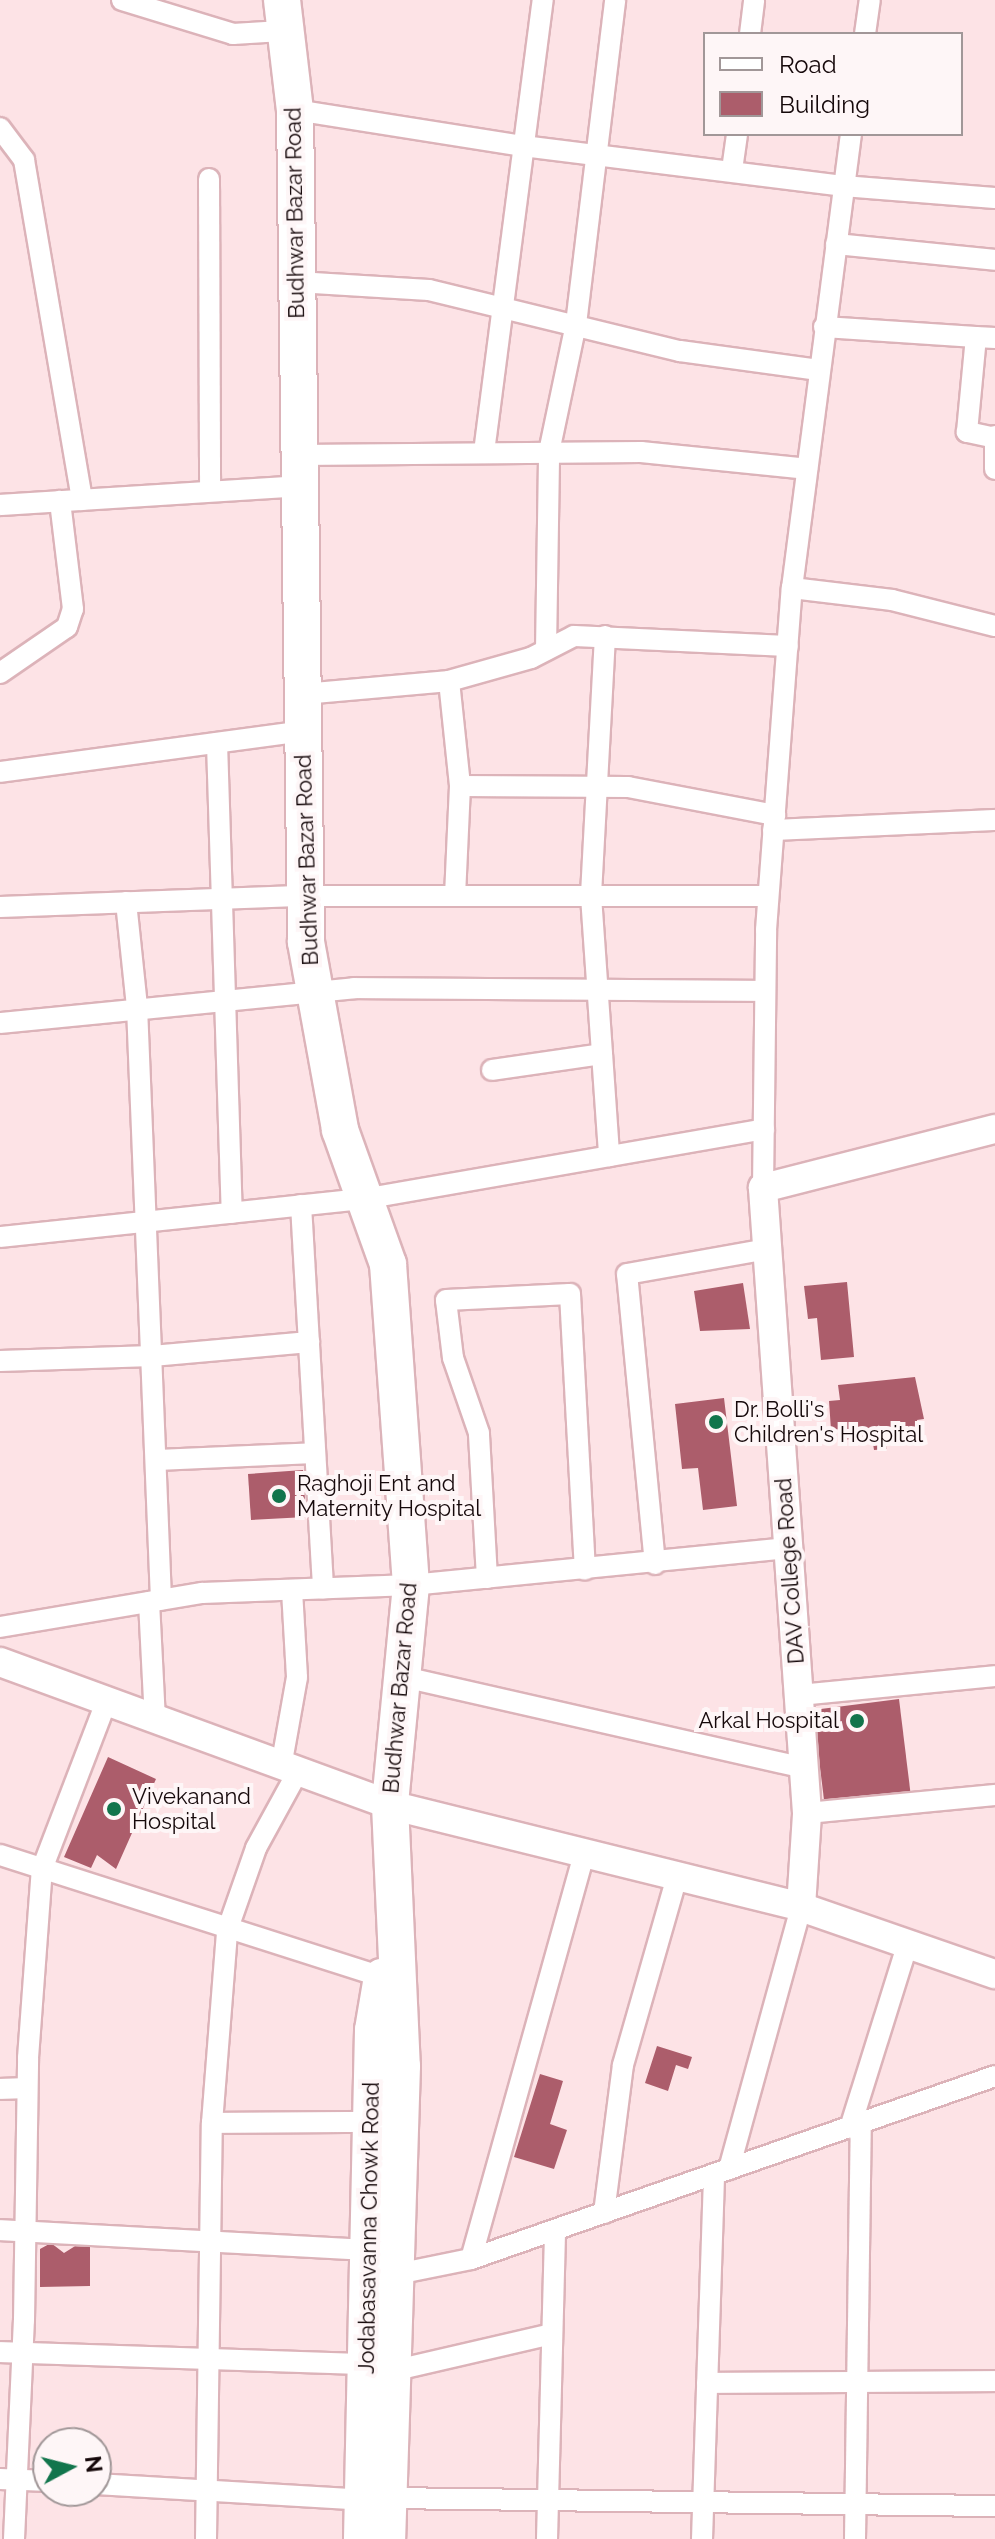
<!DOCTYPE html>
<html>
<head>
<meta charset="utf-8">
<style>
	body { margin:0 }
	#map { position:relative; width:995px; height:2539px; overflow:hidden; background:#fde3e6; font-family:Raleway,sans-serif }
	div>[style] { position:absolute }
	.building>* { inset:0; background:#ac5d6b }
	.roads { filter:drop-shadow(2px 0 #dcb3b9) drop-shadow(-2px 0 #dcb3b9) drop-shadow(0 2px #dcb3b9) drop-shadow(0 -2px #dcb3b9) }
	.street>* { height:20px; margin:-10px; padding:0 10px; transform-origin:10px; border-radius:10px; background:#fff }
	.secondary>* { height:28px; margin:-14px; padding:0 14px; transform-origin:14px; border-radius:14px; background:#fff }
	.highway>* { height:36px; margin:-18px; padding:0 18px; transform-origin:18px; border-radius:18px; background:#fff }
	.dots>* { width:22px; height:22px; translate:-50% -50%; box-sizing:border-box; border:4px solid #fef6f7; border-radius:50% }
	span { translate:-50% -50%; white-space:nowrap; text-align:center; line-height:1.15; -webkit-text-stroke:8px #fef6f7; paint-order:stroke }
	.street-label { font-size:22px; color:#15080a }
	.poi-label { font-size:22px; color:#15080a }
	.left { translate:0 -50%; text-align:left }
	.right { translate:-100% -50%; text-align:right }
	.legend { position:absolute; left:703px; top:32px; width:260px; height:104px; box-sizing:border-box; background:#fef6f7; border:2px solid #a19798; margin:0; padding:10px 14px; list-style:none; font-size:24px; color:#15080a }
	.legend li { display:flex; align-items:center; gap:16px; height:40px }
	.legend b { width:40px; border:2px solid #a19798 }
	.north { position:absolute; left:32px; top:2427px; width:80px; height:80px; box-sizing:border-box; background:#fef6f7; border:2px solid #a19798; border-radius:50%; rotate:83deg; font-size:22px; font-weight:700; line-height:32px; text-align:center; color:#15080a }
	.north::after { content:''; display:block; margin:auto; width:28px; height:36px; background:#12754c; clip-path:polygon(50% 0,100% 100%,50% 72%,0 100%) }
</style>
</head>
<body>
<div id="map">
	<div class="building">
		<i style="clip-path:polygon(847px 1282px,854px 1357px,821px 1360px,817px 1318px,808px 1319px,804px 1286px)"></i>
		<i style="clip-path:polygon(743px 1283px,750px 1329px,700px 1331px,694px 1291px)"></i>
		<i style="clip-path:polygon(915px 1377px,924px 1419px,917px 1420px,919px 1440px,886px 1443px,887px 1449px,874px 1450px,872px 1437px,842px 1440px,841px 1429px,831px 1430px,829px 1401px,840px 1400px,838px 1385px)"></i>
		<i style="clip-path:polygon(724px 1398px,737px 1506px,703px 1510px,698px 1468px,682px 1469px,675px 1404px)"></i>
		<i style="clip-path:polygon(303px 1470px,306px 1517px,251px 1520px,248px 1474px)"></i>
		<i style="clip-path:polygon(899px 1699px,911px 1797px,825px 1808px,813px 1710px)"></i>
		<i style="clip-path:polygon(108px 1757px,156px 1779px,116px 1869px,97px 1855px,91px 1868px,64px 1857px)"></i>
		<i style="clip-path:polygon(657px 2046px,692px 2057px,688px 2069px,676px 2065px,668px 2091px,645px 2083px)"></i>
		<i style="clip-path:polygon(540px 2074px,563px 2081px,550px 2124px,567px 2130px,554px 2169px,514px 2157px)"></i>
		<i style="clip-path:polygon(51px 2243px,64px 2253px,80px 2243px,90px 2247px,90px 2286px,40px 2287px,40px 2249px)"></i>
	</div>
	<div class="roads">
		<div class="street">
			<i style="left:122px;top:0;width:116px;rotate:17deg"></i>
			<i style="left:233px;top:34px;width:49px;rotate:-3.5deg"></i>
			<i style="left:750px;top:34px;width:34px;rotate:-83deg"></i>
			<i style="left:865px;top:34px;width:34px;rotate:-82deg"></i>
			<i style="left:295px;top:110px;width:231px;rotate:9deg"></i>
			<i style="left:523px;top:146px;width:322px;rotate:7.1deg"></i>
			<i style="left:843px;top:186px;width:152px;rotate:4.5deg"></i>
			<i style="left:0;top:128px;width:40px;rotate:53deg"></i>
			<i style="left:24px;top:160px;width:345px;rotate:80.3deg"></i>
			<i style="left:732px;top:170px;width:36px;rotate:-82deg"></i>
			<i style="left:209px;top:179px;width:312px;rotate:89.8deg"></i>
			<i style="left:836px;top:244px;width:160px;rotate:5.7deg"></i>
			<i style="left:297px;top:282px;width:132px;rotate:3.5deg"></i>
			<i style="left:429px;top:290px;width:258px;rotate:13.7deg"></i>
			<i style="left:680px;top:351px;width:140px;rotate:7.8deg"></i>
			<i style="left:824px;top:327px;width:152px;rotate:3.8deg"></i>
			<i style="left:995px;top:436px;width:33px;rotate:90deg"></i>
			<i style="left:991px;top:437px;width:25px;rotate:-168deg"></i>
			<i style="left:967px;top:432px;width:95px;rotate:-84.6deg"></i>
			<i style="left:976px;top:337px;width:19px;rotate:3deg"></i>
			<i style="left:484px;top:452px;width:456px;rotate:-82.6deg"></i>
			<i style="left:299px;top:455px;width:342px;rotate:-0.5deg"></i>
			<i style="left:641px;top:452px;width:167px;rotate:5.8deg"></i>
			<i style="left:0;top:505px;width:301px;rotate:-3.6deg"></i>
			<i style="left:792px;top:588px;width:101px;rotate:6.8deg"></i>
			<i style="left:892px;top:600px;width:106px;rotate:14.2deg"></i>
			<i style="left:605px;top:636px;width:260px;rotate:93.1deg"></i>
			<i style="left:591px;top:896px;width:261px;rotate:86deg"></i>
			<i style="left:546px;top:650px;width:198px;rotate:-89.1deg"></i>
			<i style="left:549px;top:452px;width:131px;rotate:-78.1deg"></i>
			<i style="left:576px;top:324px;width:326px;rotate:-83.1deg"></i>
			<i style="left:0;top:673px;width:81px;rotate:-34.5deg"></i>
			<i style="left:67px;top:627px;width:19px;rotate:-72deg"></i>
			<i style="left:73px;top:609px;width:109px;rotate:-96.9deg"></i>
			<i style="left:449px;top:681px;width:106px;rotate:84deg"></i>
			<i style="left:460px;top:786px;width:110px;rotate:92.6deg"></i>
			<i style="left:303px;top:694px;width:147px;rotate:-5.1deg"></i>
			<i style="left:449px;top:681px;width:85px;rotate:-15.7deg"></i>
			<i style="left:531px;top:658px;width:48px;rotate:-27.1deg"></i>
			<i style="left:574px;top:636px;width:214px;rotate:2.7deg"></i>
			<i style="left:217px;top:743px;width:470px;rotate:88.2deg"></i>
			<i style="left:0;top:772px;width:305px;rotate:-7.7deg"></i>
			<i style="left:460px;top:786px;width:168px;rotate:0.3deg"></i>
			<i style="left:628px;top:787px;width:150px;rotate:10.8deg"></i>
			<i style="left:773px;top:830px;width:222px;rotate:-2.6deg"></i>
			<i style="left:126px;top:902px;width:106px;rotate:84deg"></i>
			<i style="left:137px;top:1007px;width:593px;rotate:87.68deg"></i>
			<i style="left:0;top:907px;width:305px;rotate:-2.1deg"></i>
			<i style="left:305px;top:896px;width:463px"></i>
			<i style="left:0;top:1023px;width:356px;rotate:-5.6deg"></i>
			<i style="left:354px;top:988px;width:411px;rotate:0.4deg"></i>
			<i style="left:492px;top:1070px;width:111px;rotate:-8.3deg"></i>
			<i style="left:763px;top:1188px;width:258px;rotate:-89.3deg"></i>
			<i style="left:766px;top:930px;width:343px;rotate:-85.7deg"></i>
			<i style="left:792px;top:588px;width:458px;rotate:-82.6deg"></i>
			<i style="left:301px;top:1205px;width:384px;rotate:86.7deg"></i>
			<i style="left:0;top:1237px;width:366px;rotate:-6deg"></i>
			<i style="left:364px;top:1199px;width:406px;rotate:-9.9deg"></i>
			<i style="left:0;top:1361px;width:152px;rotate:-1.9deg"></i>
			<i style="left:152px;top:1356px;width:158px;rotate:-5.1deg"></i>
			<i style="left:156px;top:1460px;width:159px;rotate:-2.5deg"></i>
			<i style="left:655px;top:1564px;width:291px;rotate:-95.5deg"></i>
			<i style="left:627px;top:1274px;width:142px;rotate:-10.1deg"></i>
			<i style="left:487px;top:1578px;width:145px;rotate:-93.2deg"></i>
			<i style="left:479px;top:1433px;width:79px;rotate:-109.1deg"></i>
			<i style="left:453px;top:1358px;width:58px;rotate:-96.9deg"></i>
			<i style="left:446px;top:1300px;width:124px;rotate:-2.8deg"></i>
			<i style="left:570px;top:1294px;width:276px;rotate:86.9deg"></i>
			<i style="left:149px;top:1602px;width:118px;rotate:87.1deg"></i>
			<i style="left:0;top:1627px;width:205px;rotate:-9.6deg"></i>
			<i style="left:202px;top:1593px;width:209px;rotate:-2.2deg"></i>
			<i style="left:411px;top:1585px;width:379px;rotate:-5.6deg"></i>
			<i style="left:404px;top:1677px;width:410px;rotate:12.8deg"></i>
			<i style="left:799px;top:1695px;width:197px;rotate:-5.5deg"></i>
			<i style="left:281px;top:1767px;width:91px;rotate:-79.9deg"></i>
			<i style="left:297px;top:1677px;width:87px;rotate:-93.3deg"></i>
			<i style="left:807px;top:1813px;width:189px;rotate:-5.5deg"></i>
			<i style="left:0;top:1855px;width:401px;rotate:17.7deg"></i>
			<i style="left:0;top:2089px;width:27px;rotate:-2deg"></i>
			<i style="left:212px;top:2123px;width:160px;rotate:-0.4deg"></i>
			<i style="left:850px;top:2128px;width:194px;rotate:-72.6deg"></i>
			<i style="left:729px;top:2169px;width:272px;rotate:-74.6deg"></i>
			<i style="left:604px;top:2213px;width:149px;rotate:-82.7deg"></i>
			<i style="left:623px;top:2065px;width:196px;rotate:-74deg"></i>
			<i style="left:0;top:2230px;width:372px;rotate:3.1deg"></i>
			<i style="left:471px;top:2259px;width:420px;rotate:-74.4deg"></i>
			<i style="left:397px;top:2274px;width:76px;rotate:-11.5deg"></i>
			<i style="left:471px;top:2259px;width:555px;rotate:-19.25deg"></i>
			<i style="left:0;top:2352px;width:366px;rotate:1.9deg"></i>
			<i style="left:392px;top:2371px;width:164px;rotate:-13deg"></i>
			<i style="left:707px;top:2383px;width:288px;rotate:-0.4deg"></i>
			<i style="left:0;top:2479px;width:48px;rotate:2.4deg"></i>
			<i style="left:96px;top:2484px;width:267px;rotate:3.4deg"></i>
			<i style="left:388px;top:2498px;width:607px;rotate:0.76deg"></i>
			<i style="left:14px;top:2539px;width:219px;rotate:-87.4deg"></i>
			<i style="left:24px;top:2320px;width:262px;rotate:-89.1deg"></i>
			<i style="left:28px;top:2058px;width:190px;rotate:-85.8deg"></i>
			<i style="left:42px;top:1869px;width:179px;rotate:-69deg"></i>
			<i style="left:206px;top:2539px;width:416px;rotate:-89.2deg"></i>
			<i style="left:212px;top:2123px;width:193px;rotate:-85.5deg"></i>
			<i style="left:227px;top:1931px;width:88px;rotate:-70.7deg"></i>
			<i style="left:256px;top:1848px;width:85px;rotate:-61.3deg"></i>
			<i style="left:547px;top:2539px;width:309px;rotate:-88.5deg"></i>
			<i style="left:702px;top:2539px;width:364px;rotate:-88.1deg"></i>
			<i style="left:855px;top:2539px;width:415px;rotate:-89.2deg"></i>
		</div>
		<div class="secondary">
			<i style="left:0;top:1662px;width:415px;rotate:20.1deg"></i>
			<i style="left:390px;top:1805px;width:423px;rotate:13.9deg"></i>
			<i style="left:801px;top:1907px;width:205px;rotate:19.1deg"></i>
			<i style="left:801px;top:1907px;width:94px;rotate:-86.3deg"></i>
			<i style="left:807px;top:1813px;width:627px;rotate:-94.03deg"></i>
			<i style="left:763px;top:1188px;width:239px;rotate:-14.3deg"></i>
		</div>
		<div class="highway">
			<i style="left:282px;top:0;width:111px;rotate:83.3deg"></i>
			<i style="left:295px;top:110px;width:832px;rotate:89.24deg"></i>
			<i style="left:306px;top:942px;width:191px;rotate:79.7deg"></i>
			<i style="left:340px;top:1130px;width:142px;rotate:70.3deg"></i>
			<i style="left:388px;top:1264px;width:322px;rotate:85.9deg"></i>
			<i style="left:411px;top:1585px;width:221px;rotate:95.5deg"></i>
			<i style="left:390px;top:1805px;width:261px;rotate:87.4deg"></i>
			<i style="left:402px;top:2066px;width:473px;rotate:91.8deg"></i>
			<i style="left:362px;top:2539px;width:509px;rotate:-88.76deg"></i>
			<i style="left:373px;top:2030px;width:54px;rotate:-80.4deg"></i>
		</div>
	</div>
	<div class="dots">
		<i style="left:716px;top:1422px;background:#12754c"></i>
		<i style="left:279px;top:1496px;background:#12754c"></i>
		<i style="left:857px;top:1721px;background:#12754c"></i>
		<i style="left:114px;top:1809px;background:#12754c"></i>
	</div>
	<div class="street-label">
		<span style="left:295px;top:213px;rotate:-91deg">Budhwar Bazar Road</span>
		<span style="left:307px;top:860px;rotate:-92deg">Budhwar Bazar Road</span>
		<span style="left:790px;top:1571px;rotate:-94deg">DAV College Road</span>
		<span style="left:400px;top:1688px;rotate:-85deg">Budhwar Bazar Road</span>
		<span style="left:369px;top:2228px;rotate:-89deg">Jodabasavanna Chowk Road</span>
	</div>
	<div class="poi-label">
		<span class="left" style="left:734px;top:1422px">Dr. Bolli's<br>Children's Hospital</span>
		<span class="left" style="left:297px;top:1496px">Raghoji Ent and<br>Maternity Hospital</span>
		<span class="right" style="left:839px;top:1721px">Arkal Hospital</span>
		<span class="left" style="left:132px;top:1809px">Vivekanand<br>Hospital</span>
	</div>
	<ul class="legend">
	<li><b style="height:10px;background:#fff"></b>Road</li>
	<li><b style="height:22px;background:#ac5d6b"></b>Building</li>
	</ul>
	<div class="north">N</div>
</div>
</body>
</html>
